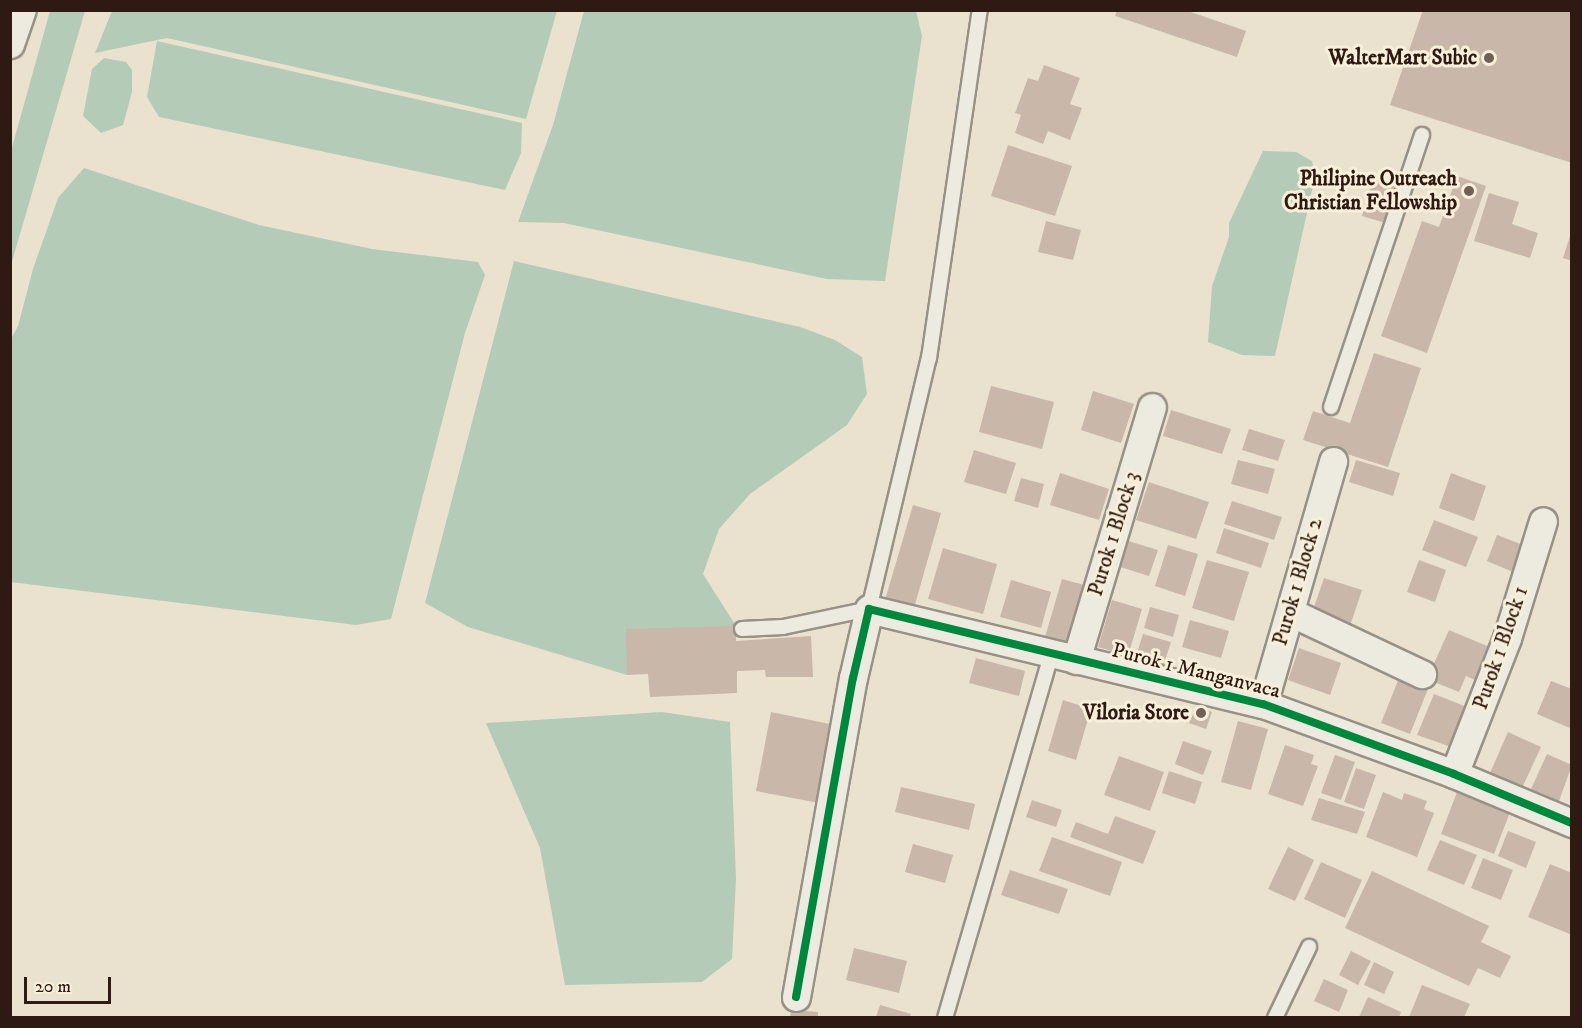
<!DOCTYPE html>
<html>
<head>
<meta charset="utf-8">
<style>
	body { margin:0 }
	#map { position:relative; width:1582px; height:1028px; overflow:hidden; background:#eae2cf; font-family:"IM FELL DW Pica",serif }
	div>[style] { position:absolute }
	.water>* { inset:0; background:#b4cbb8 }
	.building>* { inset:0; background:#c9b7aa }
	.roads { filter:drop-shadow(2px 0 #989186) drop-shadow(-2px 0 #989186) drop-shadow(0 2px #989186) drop-shadow(0 -2px #989186) }
	.service>* { height:14px; margin:-7px; padding:0 7px; transform-origin:7px; border-radius:7px; background:#edeae0 }
	.minor>* { height:27px; margin:-13.5px; padding:0 13.5px; transform-origin:13.5px; border-radius:13.5px; background:#edeae0 }
	.cycleway>* { height:8px; margin:-4px; padding:0 4px; transform-origin:4px; border-radius:4px; background:#00873e }
	.dots>* { width:16px; height:16px; translate:-50% -50%; box-sizing:border-box; border:3px solid #f8efd9; border-radius:50% }
	span { translate:-50% -50%; white-space:nowrap; text-align:center; line-height:1.15; -webkit-text-stroke:6px #f8efd9; paint-order:stroke }
	.poi-label { font-size:21px; color:#2e1a13; font-weight:700 }
	.right { translate:-100% -50%; text-align:right }
	.street-label { font-size:21px; color:#2e1a13 }
	.frame { position:absolute; inset:0; border:12px solid #2e1a13; pointer-events:none }
	.scale { position:absolute; left:24px; top:977px; width:87px; height:27px; box-sizing:border-box; border:3px solid #2e1a13; border-top:0; padding-left:8px; font-size:18px; line-height:21px; white-space:nowrap; color:#2e1a13; -webkit-text-stroke:4px #f8efd9; paint-order:stroke }
</style>
</head>
<body>
<div id="map">
	<div class="water">
		<i style="clip-path:polygon(50px 11px,85px 11px,11px 265px,11px 151px)"></i>
		<i style="clip-path:polygon(112px 11px,112px 10px,557px 11px,526px 119px,167px 38px,95px 53px)"></i>
		<i style="clip-path:polygon(584px 11px,916px 11px,922px 36px,885px 281px,827px 279px,564px 223px,518px 222px,553px 125px)"></i>
		<i style="clip-path:polygon(157px 41px,522px 123px,521px 153px,505px 190px,159px 117px,147px 97px)"></i>
		<i style="clip-path:polygon(104px 58px,126px 62px,132px 70px,132px 92px,123px 125px,101px 133px,83px 116px,92px 69px)"></i>
		<i style="clip-path:polygon(1263px 151px,1296px 152px,1312px 161px,1315px 177px,1275px 356px,1242px 355px,1208px 342px,1212px 286px,1229px 237px,1229px 223px)"></i>
		<i style="clip-path:polygon(84px 168px,259px 225px,372px 249px,478px 262px,485px 275px,465px 333px,391px 619px,356px 625px,11px 582px,11px 339px,18px 326px,33px 269px,58px 198px)"></i>
		<i style="clip-path:polygon(514px 261px,800px 327px,835px 340px,862px 357px,867px 394px,847px 425px,750px 494px,719px 529px,703px 574px,736px 626px,627px 675px,468px 627px,425px 603px)"></i>
		<i style="clip-path:polygon(662px 712px,730px 722px,736px 879px,732px 959px,702px 982px,565px 985px,540px 848px,486px 723px)"></i>
	</div>
	<div class="building">
		<i style="clip-path:polygon(1117px 10px,1185px 10px,1246px 31px,1237px 57px,1115px 16px)"></i>
		<i style="clip-path:polygon(1423px 10px,1572px 10px,1572px 163px,1390px 105px)"></i>
		<i style="clip-path:polygon(1044px 65px,1080px 78px,1070px 104px,1082px 108px,1070px 140px,1048px 131px,1043px 144px,1015px 133px,1021px 115px,1015px 113px,1028px 78px,1038px 81px)"></i>
		<i style="clip-path:polygon(1008px 145px,1072px 166px,1055px 216px,991px 196px)"></i>
		<i style="clip-path:polygon(1457px 176px,1486px 186px,1427px 353px,1381px 336px,1422px 221px,1439px 227px)"></i>
		<i style="clip-path:polygon(1373px 179px,1401px 188px,1389px 224px,1362px 216px)"></i>
		<i style="clip-path:polygon(1489px 193px,1519px 202px,1512px 224px,1538px 233px,1530px 258px,1474px 241px)"></i>
		<i style="clip-path:polygon(1046px 221px,1081px 230px,1073px 260px,1038px 252px)"></i>
		<i style="clip-path:polygon(1571px 233px,1572px 233px,1572px 261px,1563px 258px)"></i>
		<i style="clip-path:polygon(1374px 353px,1421px 368px,1388px 467px,1303px 440px,1313px 411px,1350px 423px)"></i>
		<i style="clip-path:polygon(991px 386px,1054px 402px,1042px 449px,979px 432px)"></i>
		<i style="clip-path:polygon(1093px 391px,1134px 404px,1121px 443px,1081px 430px)"></i>
		<i style="clip-path:polygon(1171px 410px,1231px 429px,1222px 454px,1163px 436px)"></i>
		<i style="clip-path:polygon(1249px 429px,1285px 440px,1278px 461px,1242px 450px)"></i>
		<i style="clip-path:polygon(974px 450px,1016px 463px,1006px 494px,964px 482px)"></i>
		<i style="clip-path:polygon(1238px 460px,1275px 469px,1268px 494px,1231px 484px)"></i>
		<i style="clip-path:polygon(1356px 460px,1400px 473px,1393px 496px,1349px 482px)"></i>
		<i style="clip-path:polygon(1060px 473px,1109px 489px,1099px 520px,1050px 505px)"></i>
		<i style="clip-path:polygon(1451px 473px,1486px 486px,1474px 521px,1439px 508px)"></i>
		<i style="clip-path:polygon(1021px 478px,1044px 484px,1038px 508px,1014px 501px)"></i>
		<i style="clip-path:polygon(1149px 482px,1209px 502px,1196px 539px,1136px 520px)"></i>
		<i style="clip-path:polygon(1232px 501px,1282px 517px,1274px 540px,1224px 524px)"></i>
		<i style="clip-path:polygon(913px 505px,941px 513px,914px 608px,885px 600px)"></i>
		<i style="clip-path:polygon(1434px 520px,1478px 537px,1466px 567px,1422px 550px)"></i>
		<i style="clip-path:polygon(1224px 528px,1269px 543px,1261px 568px,1216px 553px)"></i>
		<i style="clip-path:polygon(1497px 535px,1531px 548px,1520px 575px,1487px 561px)"></i>
		<i style="clip-path:polygon(1125px 540px,1158px 550px,1149px 576px,1117px 566px)"></i>
		<i style="clip-path:polygon(1168px 545px,1198px 554px,1185px 596px,1155px 586px)"></i>
		<i style="clip-path:polygon(943px 548px,997px 564px,983px 614px,928px 599px)"></i>
		<i style="clip-path:polygon(1207px 560px,1249px 572px,1234px 621px,1192px 608px)"></i>
		<i style="clip-path:polygon(1419px 560px,1446px 570px,1435px 602px,1407px 592px)"></i>
		<i style="clip-path:polygon(1324px 578px,1362px 590px,1349px 629px,1311px 616px)"></i>
		<i style="clip-path:polygon(1062px 579px,1088px 586px,1071px 645px,1045px 637px)"></i>
		<i style="clip-path:polygon(1011px 580px,1051px 592px,1041px 628px,1000px 617px)"></i>
		<i style="clip-path:polygon(1112px 600px,1142px 609px,1128px 656px,1098px 647px)"></i>
		<i style="clip-path:polygon(1150px 607px,1179px 615px,1173px 637px,1144px 628px)"></i>
		<i style="clip-path:polygon(1190px 620px,1229px 631px,1221px 658px,1182px 647px)"></i>
		<i style="clip-path:polygon(736px 626px,736px 641px,811px 636px,813px 677px,766px 677px,765px 670px,737px 671px,737px 693px,650px 697px,648px 674px,627px 675px,626px 629px)"></i>
		<i style="clip-path:polygon(1449px 630px,1492px 648px,1477px 681px,1466px 676px,1459px 692px,1427px 679px)"></i>
		<i style="clip-path:polygon(1143px 634px,1171px 642px,1163px 667px,1135px 659px)"></i>
		<i style="clip-path:polygon(1299px 648px,1341px 663px,1330px 695px,1288px 680px)"></i>
		<i style="clip-path:polygon(976px 658px,1025px 671px,1019px 696px,969px 683px)"></i>
		<i style="clip-path:polygon(1399px 678px,1428px 689px,1410px 734px,1381px 723px)"></i>
		<i style="clip-path:polygon(1551px 681px,1572px 689px,1572px 729px,1537px 714px)"></i>
		<i style="clip-path:polygon(1434px 694px,1467px 707px,1451px 747px,1417px 735px)"></i>
		<i style="clip-path:polygon(1063px 700px,1091px 709px,1076px 760px,1048px 751px)"></i>
		<i style="clip-path:polygon(1196px 707px,1212px 712px,1206px 729px,1189px 723px)"></i>
		<i style="clip-path:polygon(771px 712px,835px 725px,819px 803px,756px 791px)"></i>
		<i style="clip-path:polygon(1238px 721px,1268px 729px,1251px 790px,1221px 782px)"></i>
		<i style="clip-path:polygon(1508px 732px,1541px 747px,1522px 788px,1490px 773px)"></i>
		<i style="clip-path:polygon(1183px 741px,1212px 751px,1203px 775px,1175px 764px)"></i>
		<i style="clip-path:polygon(1285px 745px,1314px 755px,1311px 764px,1318px 766px,1303px 806px,1268px 794px)"></i>
		<i style="clip-path:polygon(1547px 754px,1572px 765px,1559px 801px,1531px 789px)"></i>
		<i style="clip-path:polygon(1335px 755px,1355px 762px,1341px 800px,1321px 793px)"></i>
		<i style="clip-path:polygon(1119px 756px,1164px 772px,1150px 811px,1104px 795px)"></i>
		<i style="clip-path:polygon(1356px 768px,1376px 775px,1364px 809px,1344px 802px)"></i>
		<i style="clip-path:polygon(1169px 771px,1202px 782px,1195px 804px,1162px 793px)"></i>
		<i style="clip-path:polygon(901px 787px,975px 804px,969px 830px,895px 812px)"></i>
		<i style="clip-path:polygon(1383px 792px,1402px 800px,1404px 793px,1427px 801px,1424px 809px,1434px 813px,1417px 857px,1366px 837px)"></i>
		<i style="clip-path:polygon(1457px 792px,1510px 812px,1494px 854px,1441px 834px)"></i>
		<i style="clip-path:polygon(1319px 798px,1365px 812px,1357px 834px,1311px 820px)"></i>
		<i style="clip-path:polygon(1032px 800px,1062px 810px,1056px 827px,1026px 817px)"></i>
		<i style="clip-path:polygon(1115px 816px,1156px 831px,1143px 864px,1070px 837px,1076px 822px,1108px 834px)"></i>
		<i style="clip-path:polygon(1508px 831px,1536px 842px,1526px 868px,1498px 856px)"></i>
		<i style="clip-path:polygon(1052px 837px,1122px 862px,1110px 896px,1039px 871px)"></i>
		<i style="clip-path:polygon(1440px 840px,1477px 855px,1464px 885px,1427px 870px)"></i>
		<i style="clip-path:polygon(913px 844px,953px 855px,945px 883px,905px 872px)"></i>
		<i style="clip-path:polygon(1288px 847px,1314px 860px,1295px 901px,1268px 889px)"></i>
		<i style="clip-path:polygon(1483px 858px,1513px 870px,1501px 900px,1471px 888px)"></i>
		<i style="clip-path:polygon(1321px 862px,1362px 880px,1345px 918px,1304px 899px)"></i>
		<i style="clip-path:polygon(1550px 864px,1572px 873px,1572px 935px,1528px 917px)"></i>
		<i style="clip-path:polygon(1010px 870px,1068px 889px,1059px 914px,1001px 895px)"></i>
		<i style="clip-path:polygon(1372px 871px,1489px 926px,1481px 942px,1511px 956px,1500px 978px,1478px 968px,1469px 986px,1345px 928px)"></i>
		<i style="clip-path:polygon(854px 948px,907px 961px,899px 993px,846px 980px)"></i>
		<i style="clip-path:polygon(1351px 951px,1371px 961px,1358px 985px,1339px 975px)"></i>
		<i style="clip-path:polygon(1374px 962px,1394px 972px,1384px 994px,1364px 985px)"></i>
		<i style="clip-path:polygon(1324px 979px,1348px 990px,1339px 1012px,1314px 1001px)"></i>
		<i style="clip-path:polygon(1422px 985px,1470px 1004px,1464px 1017px,1409px 1017px)"></i>
		<i style="clip-path:polygon(1368px 997px,1401px 1012px,1399px 1017px,1359px 1017px)"></i>
		<i style="clip-path:polygon(880px 1005px,911px 1014px,910px 1017px,876px 1017px)"></i>
		<i style="clip-path:polygon(791px 1010px,818px 1012px,818px 1017px,790px 1017px)"></i>
	</div>
	<div class="roads">
		<div class="service">
			<i style="left:1331px;top:407px;width:287px;rotate:-71.5deg"></i>
			<i style="left:742px;top:629px;width:41px;rotate:-2.8deg"></i>
			<i style="left:783px;top:627px;width:88px;rotate:-11.8deg"></i>
			<i style="left:869px;top:609px;width:258px;rotate:-76.6deg"></i>
			<i style="left:929px;top:358px;width:352px;rotate:-81.7deg"></i>
			<i style="left:945px;top:1018px;width:378px;rotate:-73.7deg"></i>
			<i style="left:1275px;top:1018px;width:79px;rotate:-64.4deg"></i>
		</div>
		<div class="minor">
			<i style="left:10px;top:44px;width:36px;rotate:-71deg"></i>
			<i style="left:1290px;top:612px;width:146px;rotate:25.2deg"></i>
			<i style="left:1076px;top:660px;width:264px;rotate:-73.3deg"></i>
			<i style="left:1263px;top:704px;width:253px;rotate:-73.9deg"></i>
			<i style="left:1454px;top:774px;width:146px;rotate:-68.7deg"></i>
			<i style="left:1507px;top:638px;width:122px;rotate:-72.9deg"></i>
			<i style="left:796px;top:997px;width:324px;rotate:-79.9deg"></i>
			<i style="left:853px;top:678px;width:71px;rotate:-76.9deg"></i>
			<i style="left:869px;top:609px;width:405px;rotate:13.6deg"></i>
			<i style="left:1263px;top:704px;width:203px;rotate:20.1deg"></i>
			<i style="left:1454px;top:774px;width:128px;rotate:22.6deg"></i>
		</div>
	</div>
	<div class="cycleway">
		<i style="left:796px;top:997px;width:324px;rotate:-79.9deg"></i>
		<i style="left:853px;top:678px;width:71px;rotate:-76.9deg"></i>
		<i style="left:869px;top:609px;width:405px;rotate:13.6deg"></i>
		<i style="left:1263px;top:704px;width:203px;rotate:20.1deg"></i>
		<i style="left:1454px;top:774px;width:128px;rotate:22.6deg"></i>
	</div>
	<div class="dots">
		<i style="left:1489px;top:58px;background:#706055"></i>
		<i style="left:1469px;top:191px;background:#706055"></i>
		<i style="left:1201px;top:713px;background:#706055"></i>
	</div>
	<div class="poi-label">
		<span class="right" style="left:1477px;top:58px">WalterMart Subic</span>
		<span class="right" style="left:1457px;top:191px">Philipine Outreach<br>Christian Fellowship</span>
		<span class="right" style="left:1189px;top:713px">Viloria Store</span>
	</div>
	<div class="street-label">
		<span style="left:1114px;top:534px;rotate:-73deg">Purok 1 Block 3</span>
		<span style="left:1298px;top:582px;rotate:-74deg">Purok 1 Block 2</span>
		<span style="left:1501px;top:648px;rotate:-71deg">Purok 1 Block 1</span>
		<span style="left:1196px;top:671px;rotate:14deg">Purok 1 Manganvaca</span>
	</div>
	<div class="frame"></div>
	<div class="scale">20 m</div>
</div>
</body>
</html>
